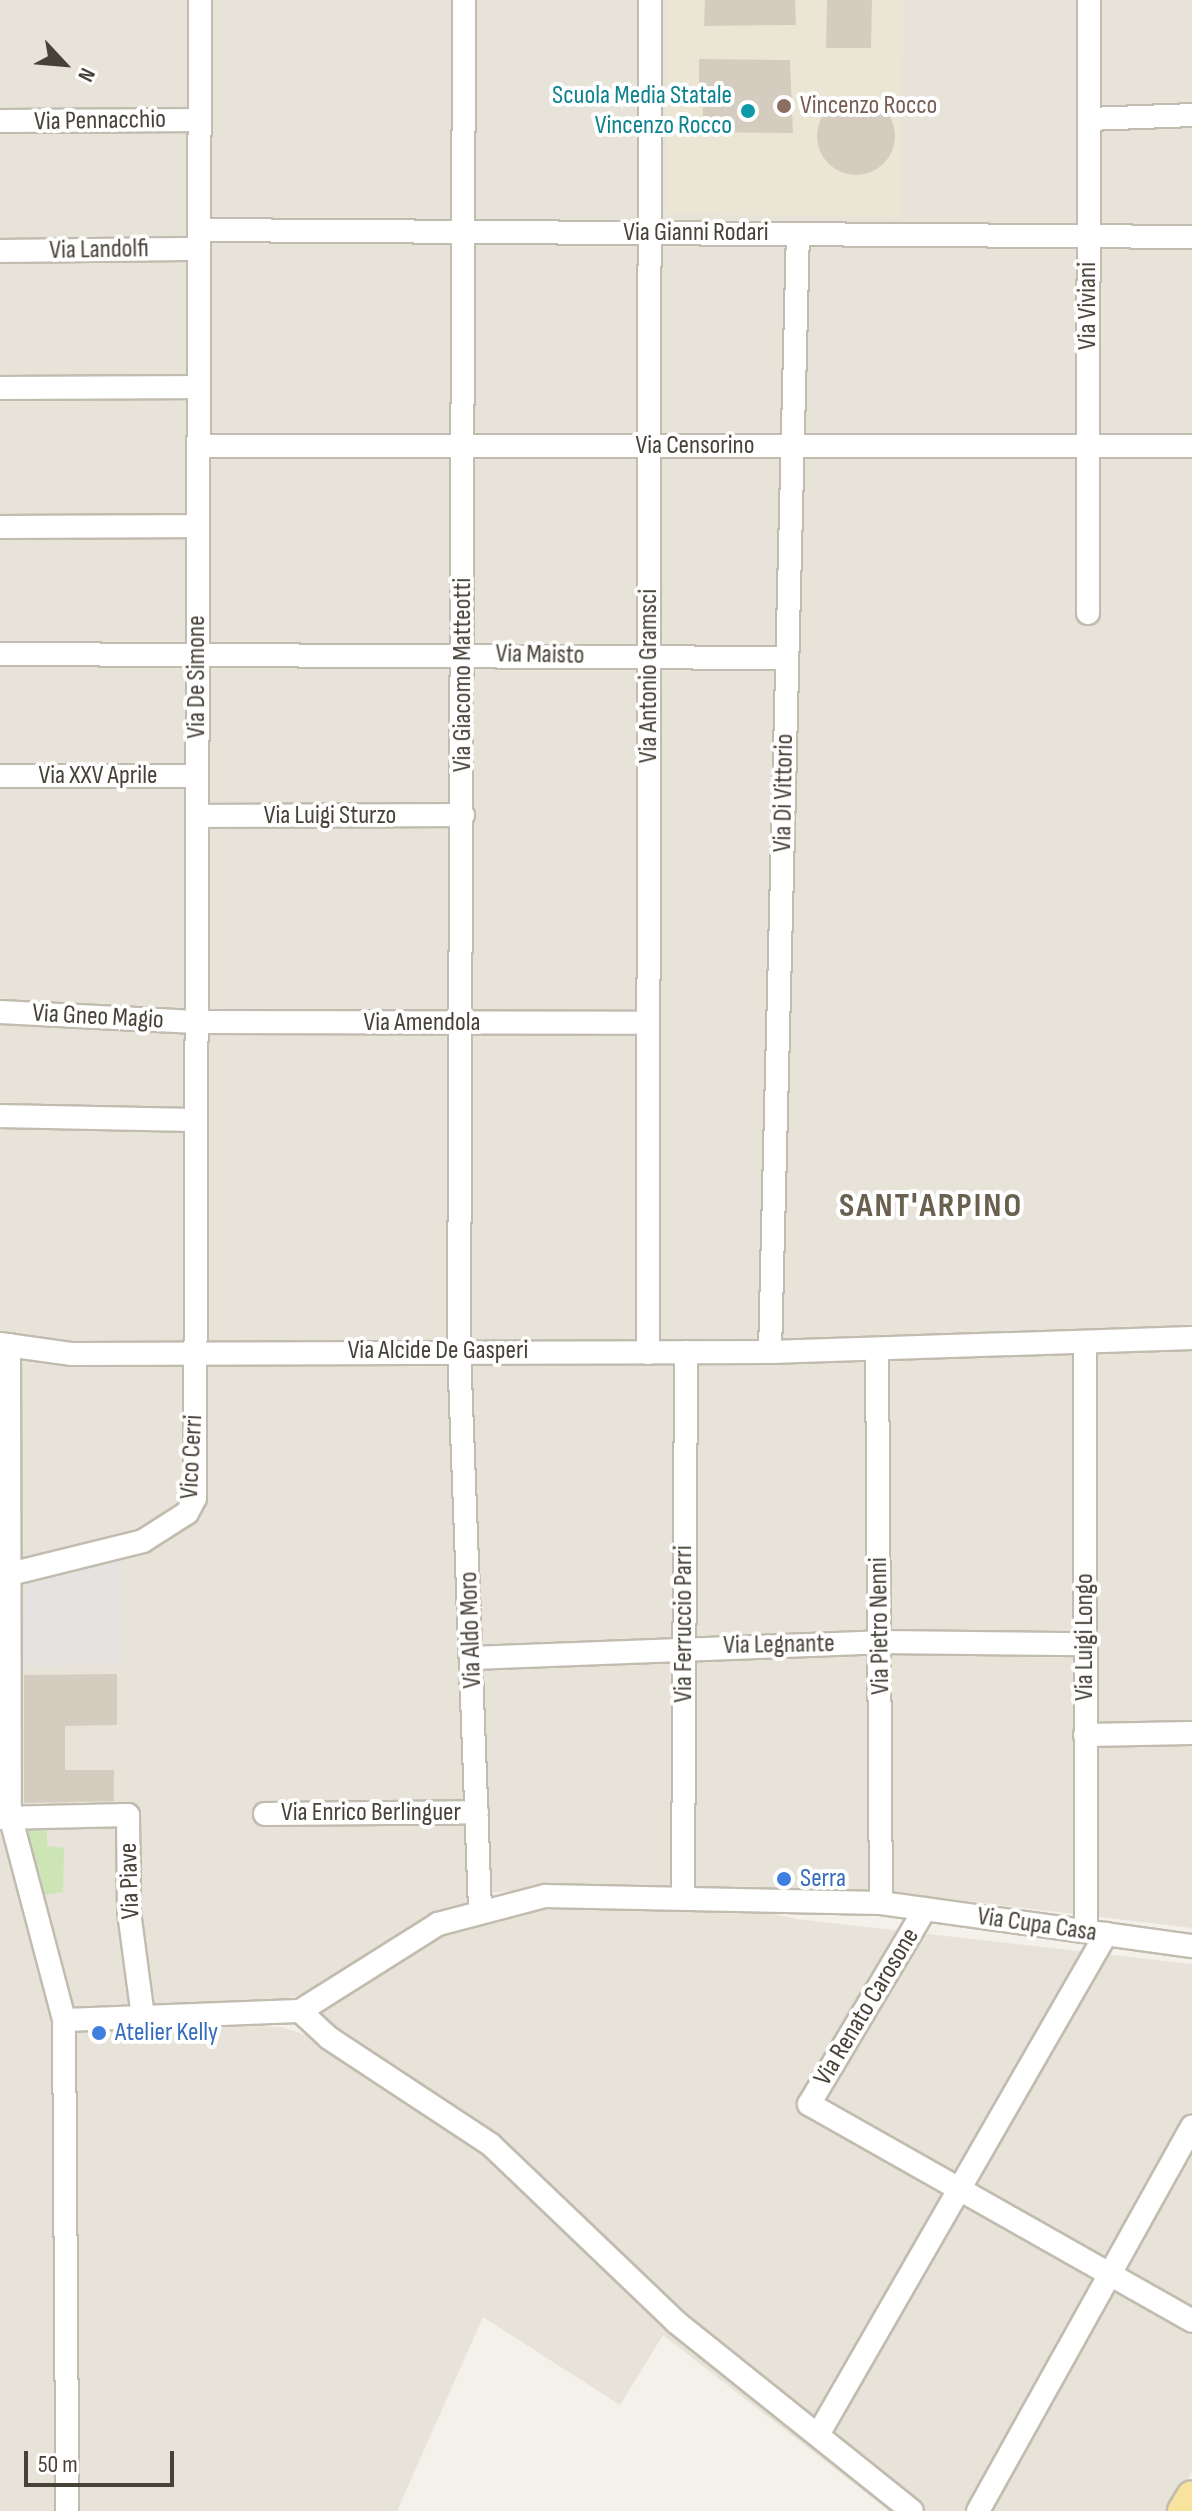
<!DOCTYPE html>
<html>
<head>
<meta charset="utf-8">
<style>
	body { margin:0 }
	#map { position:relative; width:1192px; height:2511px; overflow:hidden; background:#f3f1e9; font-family:"Sofia Sans Condensed",sans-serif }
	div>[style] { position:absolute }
	.residential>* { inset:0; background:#e7e3d8 }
	.education>* { inset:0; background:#ebe6d4 }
	.green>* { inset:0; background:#cde5b5 }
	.parking>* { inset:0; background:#e5e3e0 }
	.building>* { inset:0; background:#d4cdbf }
	.round { border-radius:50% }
	.roads { filter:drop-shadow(2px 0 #c1bcaf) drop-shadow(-2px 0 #c1bcaf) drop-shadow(0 2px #c1bcaf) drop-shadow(0 -2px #c1bcaf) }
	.minor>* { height:22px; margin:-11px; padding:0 11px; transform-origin:11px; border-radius:11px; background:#fff }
	.major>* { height:30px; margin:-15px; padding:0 15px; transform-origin:15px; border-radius:15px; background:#f7e29e }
	.dots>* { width:22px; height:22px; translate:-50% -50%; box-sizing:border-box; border:4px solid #fff; border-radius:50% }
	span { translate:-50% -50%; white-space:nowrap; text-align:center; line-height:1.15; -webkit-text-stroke:8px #fff; paint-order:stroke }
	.culture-label { font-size:26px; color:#0d838f }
	.right { translate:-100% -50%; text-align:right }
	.education-label { font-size:26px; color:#785e54 }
	.left { translate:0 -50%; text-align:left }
	.street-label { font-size:26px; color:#474238 }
	.shop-label { font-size:26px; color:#366cbe }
	.district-label { font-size:34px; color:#696050; font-weight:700; letter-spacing:2px }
	.north { position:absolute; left:24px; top:24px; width:80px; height:80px; -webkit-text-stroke:6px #fff; paint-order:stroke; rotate:116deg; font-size:22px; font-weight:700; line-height:32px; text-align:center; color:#474238 }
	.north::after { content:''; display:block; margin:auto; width:28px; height:36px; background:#474238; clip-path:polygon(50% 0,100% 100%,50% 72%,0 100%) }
	.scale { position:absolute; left:24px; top:2451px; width:150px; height:36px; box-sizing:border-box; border:4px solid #474238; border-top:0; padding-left:10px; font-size:24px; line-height:28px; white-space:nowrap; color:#474238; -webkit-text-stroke:6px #fff; paint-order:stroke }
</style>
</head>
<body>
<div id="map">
	<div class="residential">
		<i style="clip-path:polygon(0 0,1192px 0,1192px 1928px,865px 1889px,545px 1887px,492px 1893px,419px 1926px,315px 1992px,241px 2008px,72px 2013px,17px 1799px,0 1694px)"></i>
		<i style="clip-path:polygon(0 1831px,51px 2001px,54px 2032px,148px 2022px,282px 2027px,321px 2040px,323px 2006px,385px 1963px,481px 1919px,539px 1906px,743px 1907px,797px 1919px,1192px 1964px,1192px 2472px,1170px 2511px,889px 2511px,663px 2335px,620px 2405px,483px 2317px,397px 2511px,0 2511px)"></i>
	</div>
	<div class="education">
		<i style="clip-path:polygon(666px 0,903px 0,900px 218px,666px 213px)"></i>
	</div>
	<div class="green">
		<i style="clip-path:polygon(47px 1821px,47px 1846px,64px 1848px,63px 1892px,34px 1896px,14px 1822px)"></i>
	</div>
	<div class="parking">
		<i style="clip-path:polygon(123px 1558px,120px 1663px,22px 1667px,24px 1582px)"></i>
	</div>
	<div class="building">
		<i style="clip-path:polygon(705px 0,795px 0,796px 25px,704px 26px)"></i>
		<i style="clip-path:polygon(827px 0,872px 0,871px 48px,826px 48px)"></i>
		<i style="clip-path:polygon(699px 59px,790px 60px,793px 133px,702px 132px,704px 88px,699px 89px)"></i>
		<i class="round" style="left:817px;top:97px;width:78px;height:78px"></i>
		<i style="clip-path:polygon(117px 1674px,117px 1725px,65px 1726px,65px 1770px,114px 1770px,114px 1801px,24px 1803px,24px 1675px)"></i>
	</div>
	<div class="roads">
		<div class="minor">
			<i style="left:464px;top:0;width:1350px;rotate:90.21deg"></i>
			<i style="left:459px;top:1350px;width:560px;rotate:87.85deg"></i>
			<i style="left:1089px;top:119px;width:103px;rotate:-2.2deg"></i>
			<i style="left:0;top:121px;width:199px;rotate:-0.3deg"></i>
			<i style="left:199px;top:230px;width:993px;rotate:0.4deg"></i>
			<i style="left:0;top:251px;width:199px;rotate:-0.6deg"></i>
			<i style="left:0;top:388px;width:198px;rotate:-0.3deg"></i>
			<i style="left:198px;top:446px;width:994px"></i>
			<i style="left:0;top:527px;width:198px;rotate:-0.3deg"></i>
			<i style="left:1088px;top:613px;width:613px;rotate:-89.91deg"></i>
			<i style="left:0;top:654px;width:787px;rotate:0.29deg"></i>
			<i style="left:0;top:776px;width:197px"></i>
			<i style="left:197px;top:816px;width:266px;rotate:-0.2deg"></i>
			<i style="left:0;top:1012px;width:196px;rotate:2.9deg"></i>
			<i style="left:196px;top:1022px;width:452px;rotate:0.1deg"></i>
			<i style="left:0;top:1116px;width:195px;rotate:1.2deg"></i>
			<i style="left:1085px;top:1343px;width:588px;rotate:89.9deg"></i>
			<i style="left:0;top:1344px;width:73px;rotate:7.9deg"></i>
			<i style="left:72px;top:1354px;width:698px;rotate:-0.16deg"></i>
			<i style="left:770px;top:1352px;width:422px;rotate:-1.9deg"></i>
			<i style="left:9px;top:1345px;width:470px;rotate:89.9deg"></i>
			<i style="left:10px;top:1815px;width:212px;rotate:75.2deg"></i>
			<i style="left:64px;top:2020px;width:491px;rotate:89.6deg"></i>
			<i style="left:877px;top:1349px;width:554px;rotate:89.59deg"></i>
			<i style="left:770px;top:1352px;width:1118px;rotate:-88.57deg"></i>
			<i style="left:648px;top:1353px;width:1353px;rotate:-89.92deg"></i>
			<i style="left:10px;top:1574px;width:137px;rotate:-13.9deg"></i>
			<i style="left:143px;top:1541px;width:52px;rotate:-32.5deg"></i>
			<i style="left:187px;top:1513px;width:17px;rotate:-62deg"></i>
			<i style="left:195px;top:1498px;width:1498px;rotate:-89.81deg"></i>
			<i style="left:472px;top:1658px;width:409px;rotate:-2.2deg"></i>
			<i style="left:881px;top:1642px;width:204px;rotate:0.6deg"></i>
			<i style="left:1085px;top:1735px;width:107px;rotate:-1.1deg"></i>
			<i style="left:265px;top:1814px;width:212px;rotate:-0.5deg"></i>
			<i style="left:0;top:1818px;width:128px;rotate:-1.3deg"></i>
			<i style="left:128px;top:1815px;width:97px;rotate:89.4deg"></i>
			<i style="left:129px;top:1912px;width:106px;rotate:82.4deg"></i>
			<i style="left:683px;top:1895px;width:543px;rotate:-89.68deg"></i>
			<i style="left:925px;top:1909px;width:227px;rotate:120.7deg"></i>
			<i style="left:809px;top:2104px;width:440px;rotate:29.5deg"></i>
			<i style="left:300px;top:2011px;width:40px;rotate:43deg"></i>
			<i style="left:329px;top:2038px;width:194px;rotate:33.4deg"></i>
			<i style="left:491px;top:2145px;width:256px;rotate:43.7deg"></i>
			<i style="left:676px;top:2322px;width:302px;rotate:38.7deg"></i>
			<i style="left:64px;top:2020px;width:236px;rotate:-2.2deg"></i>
			<i style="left:300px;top:2011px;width:163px;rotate:-32.2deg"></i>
			<i style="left:438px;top:1924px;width:111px;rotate:-14.7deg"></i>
			<i style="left:545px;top:1896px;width:336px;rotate:1.2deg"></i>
			<i style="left:881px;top:1903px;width:314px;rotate:7.9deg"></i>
			<i style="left:819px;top:2433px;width:576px;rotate:-60.09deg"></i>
			<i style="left:978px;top:2511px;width:440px;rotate:-60.9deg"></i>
		</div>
		<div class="major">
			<i style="left:1183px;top:2511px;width:17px;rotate:-59deg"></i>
		</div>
	</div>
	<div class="dots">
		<i style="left:784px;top:106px;background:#8d6e63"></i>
		<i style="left:748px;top:111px;background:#0f9aa8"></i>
		<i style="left:784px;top:1879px;background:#3f7fe0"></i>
		<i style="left:99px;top:2033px;background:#3f7fe0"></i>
	</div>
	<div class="culture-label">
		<span class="right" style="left:732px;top:111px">Scuola Media Statale<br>Vincenzo Rocco</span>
	</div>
	<div class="education-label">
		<span class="left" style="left:800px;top:106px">Vincenzo Rocco</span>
	</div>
	<div class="street-label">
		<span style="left:100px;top:121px;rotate:-1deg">Via Pennacchio</span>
		<span style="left:696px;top:233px">Via Gianni Rodari</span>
		<span style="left:99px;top:250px;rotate:-1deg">Via Landolfi</span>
		<span style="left:1088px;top:306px;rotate:-90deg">Via Viviani</span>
		<span style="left:695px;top:446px">Via Censorino</span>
		<span style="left:540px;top:655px;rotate:1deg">Via Maisto</span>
		<span style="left:463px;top:675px;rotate:-90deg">Via Giacomo Matteotti</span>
		<span style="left:649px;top:676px;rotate:-90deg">Via Antonio Gramsci</span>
		<span style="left:197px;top:677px;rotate:-90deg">Via De Simone</span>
		<span style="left:98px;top:776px">Via XXV Aprile</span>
		<span style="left:784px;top:793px;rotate:-89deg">Via Di Vittorio</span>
		<span style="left:330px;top:816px">Via Luigi Sturzo</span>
		<span style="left:98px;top:1017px;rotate:3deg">Via Gneo Magio</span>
		<span style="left:422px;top:1023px">Via Amendola</span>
		<span style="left:438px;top:1351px">Via Alcide De Gasperi</span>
		<span style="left:192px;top:1457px;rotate:-87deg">Vico Cerri</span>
		<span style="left:684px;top:1624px;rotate:-90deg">Via Ferruccio Parri</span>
		<span style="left:880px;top:1626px;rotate:-91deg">Via Pietro Nenni</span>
		<span style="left:471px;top:1630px;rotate:-92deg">Via Aldo Moro</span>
		<span style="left:1085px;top:1637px;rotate:-90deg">Via Luigi Longo</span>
		<span style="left:779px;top:1645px;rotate:-1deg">Via Legnante</span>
		<span style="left:371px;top:1813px">Via Enrico Berlinguer</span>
		<span style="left:130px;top:1881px;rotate:-92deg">Via Piave</span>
		<span style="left:1037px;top:1925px;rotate:8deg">Via Cupa Casa</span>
		<span style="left:867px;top:2007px;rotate:-59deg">Via Renato Carosone</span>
	</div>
	<div class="shop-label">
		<span class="left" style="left:800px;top:1879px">Serra</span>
		<span class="left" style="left:115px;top:2033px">Atelier Kelly</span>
	</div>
	<div class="district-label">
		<span style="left:931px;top:1206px">SANT'ARPINO</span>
	</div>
	<div class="north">N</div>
	<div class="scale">50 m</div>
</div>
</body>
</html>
